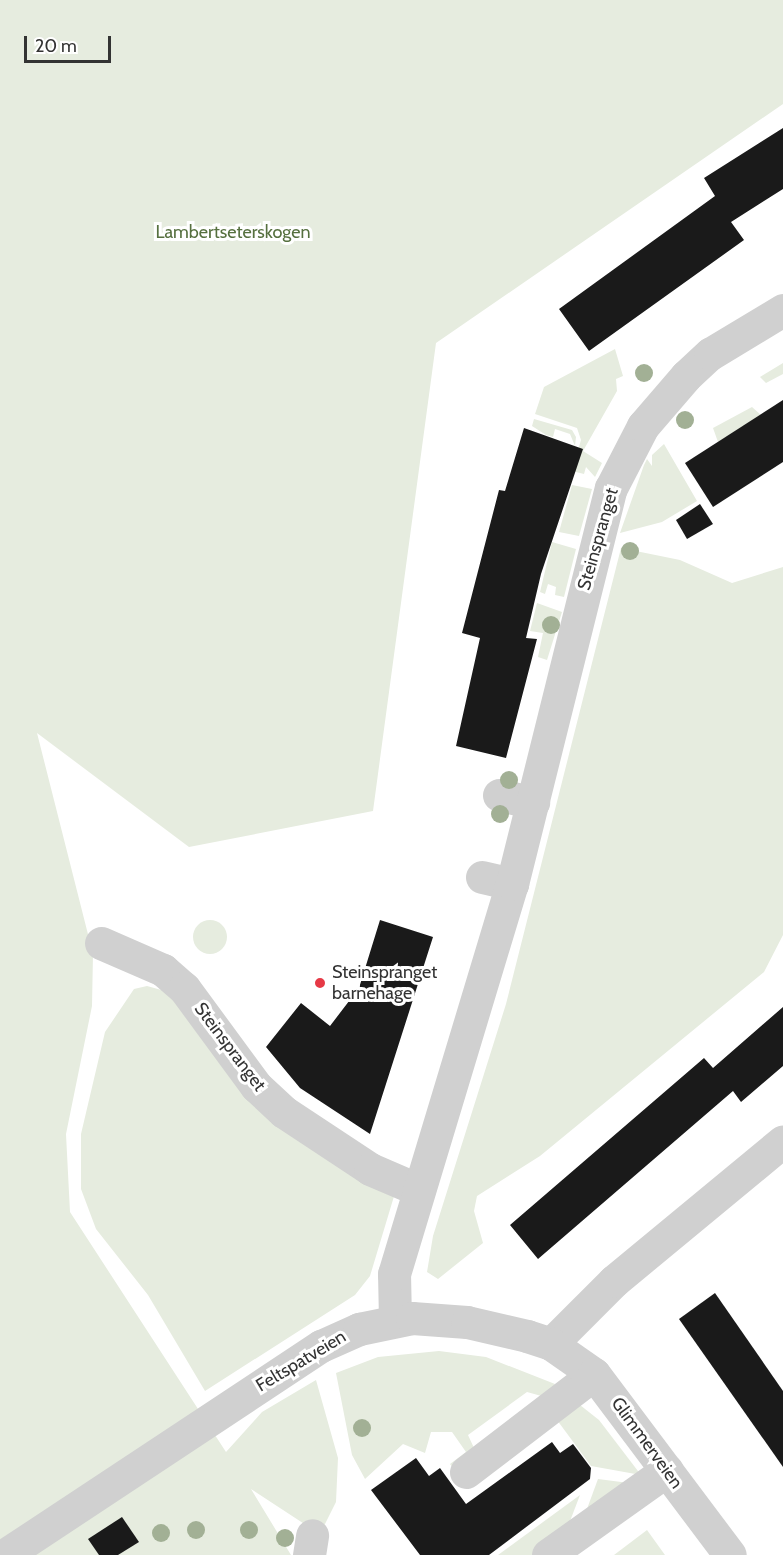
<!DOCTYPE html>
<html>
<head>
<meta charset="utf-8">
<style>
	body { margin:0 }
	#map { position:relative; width:783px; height:1555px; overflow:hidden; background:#fff; font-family:Cabin,sans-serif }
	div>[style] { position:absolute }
	.green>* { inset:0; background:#e6ecdf }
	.round { border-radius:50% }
	.building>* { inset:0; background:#1a1a1a }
	.minor>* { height:33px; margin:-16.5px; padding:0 16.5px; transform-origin:16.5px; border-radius:16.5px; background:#d0d0d0 }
	.trees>* { width:18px; height:18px; margin:-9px; border-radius:50%; background:#a2b095 }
	.dots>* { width:16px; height:16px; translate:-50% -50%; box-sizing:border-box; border:3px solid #fff; border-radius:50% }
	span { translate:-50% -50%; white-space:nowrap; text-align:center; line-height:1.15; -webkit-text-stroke:6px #fff; paint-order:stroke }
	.park-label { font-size:18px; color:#56703f }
	.street-label { font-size:18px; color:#333 }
	.poi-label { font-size:18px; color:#333 }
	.left { translate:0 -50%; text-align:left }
	.scale { position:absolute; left:24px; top:36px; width:87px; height:27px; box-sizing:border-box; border:3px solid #333; border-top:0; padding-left:8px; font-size:18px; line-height:21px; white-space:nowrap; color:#333; -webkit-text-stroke:4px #fff; paint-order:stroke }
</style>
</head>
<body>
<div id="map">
	<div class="green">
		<i style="clip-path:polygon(0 0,783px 0,783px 104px,436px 343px,373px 811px,189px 847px,37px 733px,93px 954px,92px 1006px,66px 1134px,70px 1212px,226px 1452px,262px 1412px,316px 1380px,338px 1458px,336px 1502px,324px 1526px,312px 1529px,251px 1489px,291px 1555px,0 1555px)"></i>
		<i style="clip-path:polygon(615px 349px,623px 376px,616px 379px,617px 391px,583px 451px,602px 463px,595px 477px,586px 467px,584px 474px,572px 471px,581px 440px,577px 428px,535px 414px,544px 387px)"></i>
		<i style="clip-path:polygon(783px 363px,783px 374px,766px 383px,760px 377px)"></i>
		<i style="clip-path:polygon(752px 407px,761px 415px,718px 442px,713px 428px)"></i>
		<i style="clip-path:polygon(534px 419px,572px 430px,576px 437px,575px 446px,570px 434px,555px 429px,553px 437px,546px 435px,532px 426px)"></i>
		<i style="clip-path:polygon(664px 444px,697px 501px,662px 522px,620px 533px,644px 465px,647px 459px,652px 466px,652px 455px)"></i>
		<i style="clip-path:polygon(572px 485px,592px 489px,579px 536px,559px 532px)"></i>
		<i style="clip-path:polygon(552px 542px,576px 549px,564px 597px,555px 595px,556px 587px,548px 584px,545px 594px,540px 592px)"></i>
		<i style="clip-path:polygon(621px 548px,680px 560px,732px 583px,783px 567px,783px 935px,764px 972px,540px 1156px,477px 1196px,474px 1211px,483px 1243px,438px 1279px,427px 1272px,433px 1236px,506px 1004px)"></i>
		<i style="clip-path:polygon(537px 603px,562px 612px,547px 660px,538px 657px,543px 633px,530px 631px)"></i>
		<i class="round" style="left:193px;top:920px;width:34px;height:34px"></i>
		<i style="clip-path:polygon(147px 986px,165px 991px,395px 1193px,370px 1276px,355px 1295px,205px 1391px,148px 1295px,96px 1229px,81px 1189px,81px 1134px,105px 1032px,134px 989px)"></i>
		<i style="clip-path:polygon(439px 1351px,486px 1357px,555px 1384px,545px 1397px,527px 1392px,468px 1435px,474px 1448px,453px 1468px,450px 1464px,466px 1452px,452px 1432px,431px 1432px,425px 1453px,403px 1444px,365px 1479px,371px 1490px,352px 1455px,336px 1373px,378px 1357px)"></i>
		<i style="clip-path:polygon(580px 1405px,599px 1420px,641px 1475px,591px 1466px,557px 1420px)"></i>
		<i style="clip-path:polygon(598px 1479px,629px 1483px,584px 1517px)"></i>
		<i style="clip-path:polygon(580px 1495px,567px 1529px,532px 1555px,498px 1555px)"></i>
		<i style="clip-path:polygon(647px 1530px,665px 1555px,614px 1555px)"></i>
	</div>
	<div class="building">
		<i style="clip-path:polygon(783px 128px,783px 189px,731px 222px,744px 240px,589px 351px,559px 309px,715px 196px,704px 178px)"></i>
		<i style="clip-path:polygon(783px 400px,783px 462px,713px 507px,685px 463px)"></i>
		<i style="clip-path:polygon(524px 428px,583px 449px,541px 574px,526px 638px,537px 639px,506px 758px,456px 746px,480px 638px,462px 633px,499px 490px,505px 491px)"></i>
		<i style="clip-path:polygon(700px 504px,713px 524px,687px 539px,676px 520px)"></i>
		<i style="clip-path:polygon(380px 920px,433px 937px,370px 1134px,300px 1088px,266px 1047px,301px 1003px,330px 1026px,359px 988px)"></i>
		<i style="clip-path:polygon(783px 1007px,783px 1066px,741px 1102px,733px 1091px,538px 1259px,510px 1225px,704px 1058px,713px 1068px)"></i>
		<i style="clip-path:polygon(715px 1293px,783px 1391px,783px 1467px,679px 1319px)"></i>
		<i style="clip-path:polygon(552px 1442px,560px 1453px,573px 1444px,591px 1468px,590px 1479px,489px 1555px,420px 1555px,371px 1490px,416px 1458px,429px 1476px,440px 1468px,466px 1504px)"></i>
		<i style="clip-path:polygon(122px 1517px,139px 1542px,118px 1555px,99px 1555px,88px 1539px)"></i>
	</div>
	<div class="minor">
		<i style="left:499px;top:795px;width:35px;rotate:12deg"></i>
		<i style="left:482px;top:877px;width:31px;rotate:13deg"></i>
		<i style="left:101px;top:943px;width:68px;rotate:23.5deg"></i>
		<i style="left:163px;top:970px;width:28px;rotate:41deg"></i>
		<i style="left:184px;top:988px;width:122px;rotate:53.7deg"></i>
		<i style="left:256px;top:1086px;width:38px;rotate:43deg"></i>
		<i style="left:284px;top:1112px;width:103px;rotate:33.5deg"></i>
		<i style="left:370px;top:1169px;width:53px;rotate:23.2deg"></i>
		<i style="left:395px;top:1320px;width:46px;rotate:-91.2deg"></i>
		<i style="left:394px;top:1274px;width:407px;rotate:-73.2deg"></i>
		<i style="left:512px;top:884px;width:408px;rotate:-76deg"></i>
		<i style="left:611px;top:488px;width:70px;rotate:-62.7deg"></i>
		<i style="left:643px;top:426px;width:66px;rotate:-49.3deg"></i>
		<i style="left:686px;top:376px;width:33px;rotate:-43deg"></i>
		<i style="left:710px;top:354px;width:85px;rotate:-31.1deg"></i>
		<i style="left:551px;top:1344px;width:89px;rotate:-45deg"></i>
		<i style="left:614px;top:1281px;width:219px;rotate:-39.6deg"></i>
		<i style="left:466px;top:1472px;width:161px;rotate:-37.4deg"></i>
		<i style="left:5px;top:1555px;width:379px;rotate:-33.5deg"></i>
		<i style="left:321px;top:1346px;width:42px;rotate:-24.1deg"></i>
		<i style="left:359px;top:1329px;width:54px;rotate:-11.7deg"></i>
		<i style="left:412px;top:1318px;width:55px;rotate:4.2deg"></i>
		<i style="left:467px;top:1322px;width:62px;rotate:13.1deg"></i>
		<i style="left:527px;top:1336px;width:25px;rotate:18deg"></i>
		<i style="left:551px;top:1344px;width:52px;rotate:34.9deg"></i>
		<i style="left:594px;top:1374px;width:226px;rotate:53.1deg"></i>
		<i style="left:309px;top:1555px;width:20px;rotate:-81deg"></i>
		<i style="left:548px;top:1555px;width:146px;rotate:-35.5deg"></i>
	</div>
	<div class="trees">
		<i style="left:644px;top:373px"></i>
		<i style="left:685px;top:420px"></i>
		<i style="left:630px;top:551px"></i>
		<i style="left:551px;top:625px"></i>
		<i style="left:509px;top:780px"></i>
		<i style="left:500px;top:814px"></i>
		<i style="left:362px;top:1428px"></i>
		<i style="left:196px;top:1530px"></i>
		<i style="left:249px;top:1530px"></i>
		<i style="left:161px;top:1533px"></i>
		<i style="left:285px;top:1538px"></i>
	</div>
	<div class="dots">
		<i style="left:320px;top:983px;background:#e63946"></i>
	</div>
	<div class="park-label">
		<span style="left:233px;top:232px">Lambertseterskogen</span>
	</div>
	<div class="street-label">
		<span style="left:598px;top:539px;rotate:-74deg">Steinspranget</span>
		<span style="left:230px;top:1047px;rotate:53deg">Steinspranget</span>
		<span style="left:301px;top:1361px;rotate:-31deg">Feltspatveien</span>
		<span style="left:647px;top:1443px;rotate:54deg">Glimmerveien</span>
	</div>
	<div class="poi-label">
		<span class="left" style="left:332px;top:983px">Steinspranget<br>barnehage</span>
	</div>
	<div class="scale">20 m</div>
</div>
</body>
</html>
